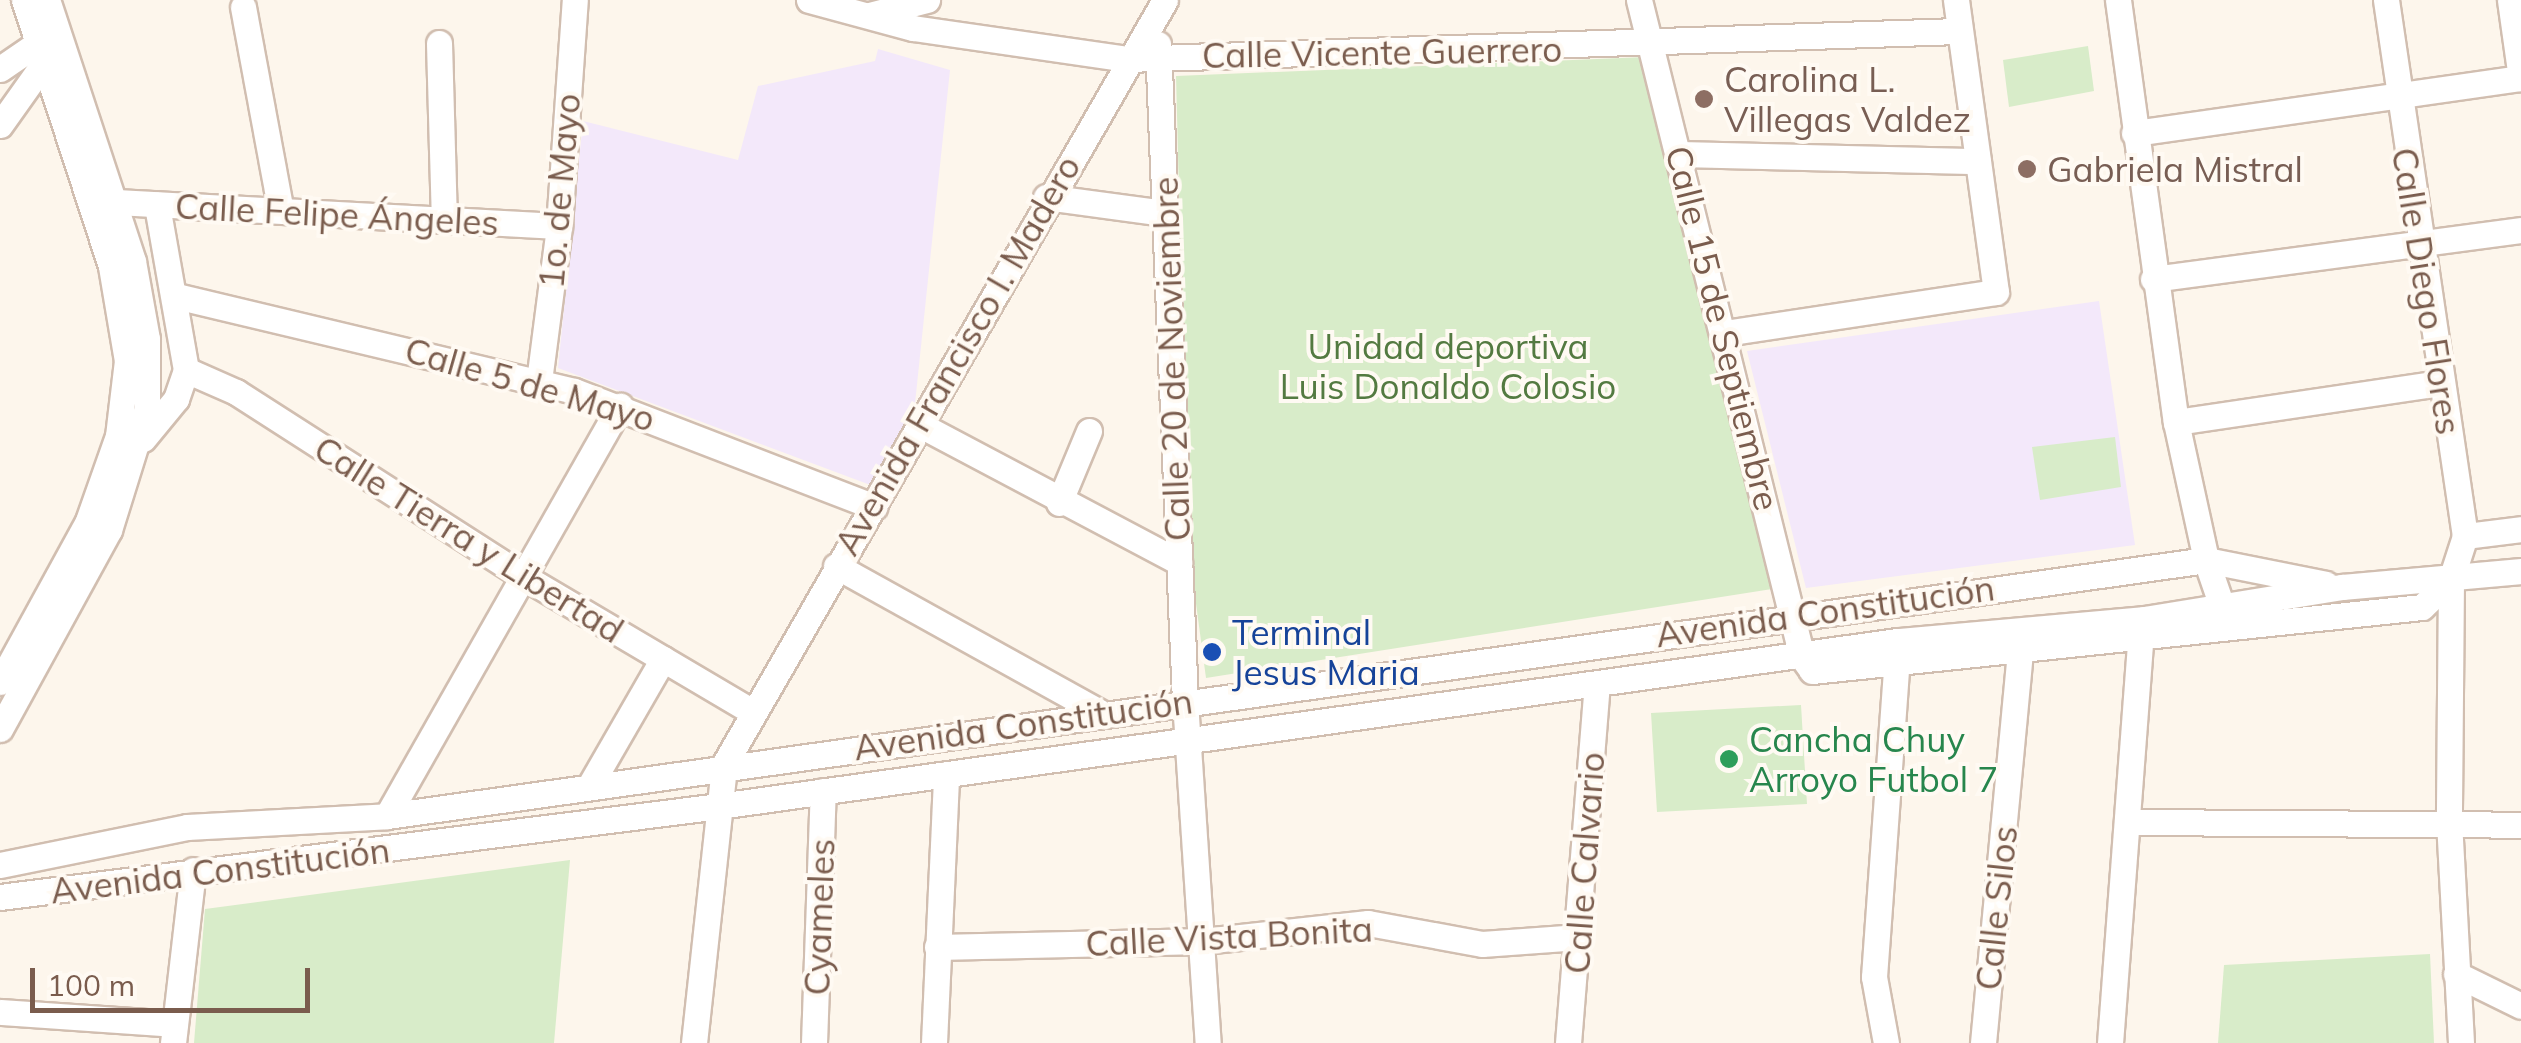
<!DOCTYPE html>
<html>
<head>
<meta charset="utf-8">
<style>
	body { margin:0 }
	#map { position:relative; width:2521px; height:1043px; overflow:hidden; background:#fdf6ec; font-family:Mulish,sans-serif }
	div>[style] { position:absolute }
	.education>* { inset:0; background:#f3e8fa }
	.green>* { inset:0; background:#d8ecc9 }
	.roads { filter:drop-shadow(2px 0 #d1beb0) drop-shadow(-2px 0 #d1beb0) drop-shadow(0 2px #d1beb0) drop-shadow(0 -2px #d1beb0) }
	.minor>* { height:25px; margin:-12.5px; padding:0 12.5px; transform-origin:12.5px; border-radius:12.5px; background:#fff }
	.dots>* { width:28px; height:28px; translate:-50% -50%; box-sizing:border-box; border:5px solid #fffaf3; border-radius:50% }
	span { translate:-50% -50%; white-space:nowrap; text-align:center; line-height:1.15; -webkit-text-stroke:8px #fffaf3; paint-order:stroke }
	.street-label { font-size:35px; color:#7a5c4d }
	.education-label { font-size:35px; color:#785e54 }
	.left { translate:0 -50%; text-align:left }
	.park-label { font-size:35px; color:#537a41 }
	.transit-label { font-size:35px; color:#164399 }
	.leisure-label { font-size:35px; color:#27864d }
	.scale { position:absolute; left:30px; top:968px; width:280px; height:45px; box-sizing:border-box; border:5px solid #7a5c4d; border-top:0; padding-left:12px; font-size:30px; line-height:35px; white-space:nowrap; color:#7a5c4d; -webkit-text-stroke:8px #fffaf3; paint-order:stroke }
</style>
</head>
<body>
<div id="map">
	<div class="education">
		<i style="clip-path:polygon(878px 49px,950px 70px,914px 413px,873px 486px,558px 368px,583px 121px,738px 160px,758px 86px,875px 61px)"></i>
		<i style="clip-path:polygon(2099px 301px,2135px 545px,1806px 588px,1747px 351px)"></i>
	</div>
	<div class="green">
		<i style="clip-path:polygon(2088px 46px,2094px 91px,2009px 107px,2003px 60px)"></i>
		<i style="clip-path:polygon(1646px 57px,1772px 589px,1206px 678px,1188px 544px,1176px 76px)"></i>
		<i style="clip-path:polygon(2115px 437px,2121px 487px,2040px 500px,2032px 447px)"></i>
		<i style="clip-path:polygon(1801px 705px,1807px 804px,1657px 812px,1651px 713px)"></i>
		<i style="clip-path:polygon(570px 860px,554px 1043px,194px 1043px,205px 909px)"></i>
		<i style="clip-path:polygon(2430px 954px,2434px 1043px,2218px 1043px,2224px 965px)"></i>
	</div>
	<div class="roads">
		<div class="minor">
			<i style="left:809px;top:0;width:108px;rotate:15.1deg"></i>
			<i style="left:913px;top:28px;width:216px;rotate:8.2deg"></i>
			<i style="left:1127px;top:59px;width:833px;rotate:-1.93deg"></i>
			<i style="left:1639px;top:0;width:677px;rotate:76.07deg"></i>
			<i style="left:1802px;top:657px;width:17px;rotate:54deg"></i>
			<i style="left:1812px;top:671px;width:613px;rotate:-5.99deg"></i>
			<i style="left:2422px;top:607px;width:40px;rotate:-44deg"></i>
			<i style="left:2118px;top:0;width:426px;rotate:82.2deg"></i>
			<i style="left:2176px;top:422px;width:141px;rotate:77.7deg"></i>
			<i style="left:2206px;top:560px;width:65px;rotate:71deg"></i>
			<i style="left:2386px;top:0;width:542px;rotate:81.62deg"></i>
			<i style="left:2465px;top:536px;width:45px;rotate:108deg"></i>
			<i style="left:2451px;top:579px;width:242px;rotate:90.5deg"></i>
			<i style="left:2449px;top:821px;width:222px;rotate:86.9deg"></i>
			<i style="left:2510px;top:0;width:79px;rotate:82deg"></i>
			<i style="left:243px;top:7px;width:203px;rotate:79.5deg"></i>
			<i style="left:869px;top:15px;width:60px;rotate:-14.5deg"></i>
			<i style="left:439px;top:43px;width:174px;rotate:88.4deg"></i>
			<i style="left:1158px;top:44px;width:658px;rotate:87.65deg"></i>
			<i style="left:1185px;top:701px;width:343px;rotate:86.2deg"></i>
			<i style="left:0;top:69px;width:46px;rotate:-34.4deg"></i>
			<i style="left:0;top:125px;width:76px;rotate:-54.6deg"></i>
			<i style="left:2134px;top:133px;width:391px;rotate:-8.1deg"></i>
			<i style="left:1682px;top:154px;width:296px;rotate:1.4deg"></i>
			<i style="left:1046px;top:197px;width:120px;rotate:7.7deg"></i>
			<i style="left:115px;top:202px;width:445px;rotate:3.1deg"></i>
			<i style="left:2153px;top:279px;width:371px;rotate:-7.6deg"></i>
			<i style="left:176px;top:296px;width:409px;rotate:13.4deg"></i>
			<i style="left:574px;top:391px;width:322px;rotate:21.1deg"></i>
			<i style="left:1725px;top:333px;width:274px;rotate:-8.6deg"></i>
			<i style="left:1996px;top:292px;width:295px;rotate:-97.8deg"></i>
			<i style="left:186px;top:370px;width:55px;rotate:23.7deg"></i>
			<i style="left:236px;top:392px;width:345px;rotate:32.7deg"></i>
			<i style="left:526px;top:578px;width:261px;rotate:30.6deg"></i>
			<i style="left:539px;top:381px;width:156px;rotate:-82.6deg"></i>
			<i style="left:559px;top:226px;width:227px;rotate:-86deg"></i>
			<i style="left:2176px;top:422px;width:267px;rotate:-8.4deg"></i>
			<i style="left:924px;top:427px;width:289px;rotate:27.9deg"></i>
			<i style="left:143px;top:439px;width:52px;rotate:-50.5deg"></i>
			<i style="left:176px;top:399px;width:31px;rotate:-71deg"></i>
			<i style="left:186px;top:370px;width:168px;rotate:-100deg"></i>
			<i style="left:1059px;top:503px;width:78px;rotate:-67.4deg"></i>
			<i style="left:2465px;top:536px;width:56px;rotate:-7.1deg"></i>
			<i style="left:836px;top:566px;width:301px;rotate:29deg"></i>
			<i style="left:0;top:682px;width:183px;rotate:-61.3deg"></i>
			<i style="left:88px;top:521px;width:90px;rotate:-70.6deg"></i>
			<i style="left:118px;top:436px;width:76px;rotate:-83.2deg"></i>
			<i style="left:127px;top:361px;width:96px;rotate:-99.6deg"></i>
			<i style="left:111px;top:266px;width:280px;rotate:-108.1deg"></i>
			<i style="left:0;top:729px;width:227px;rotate:-61.3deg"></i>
			<i style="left:109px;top:530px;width:128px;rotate:-72.7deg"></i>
			<i style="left:147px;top:408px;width:69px;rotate:-90deg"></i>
			<i style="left:147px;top:339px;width:79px;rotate:-100.2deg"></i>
			<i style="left:133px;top:261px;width:275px;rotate:-108.2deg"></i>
			<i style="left:589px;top:787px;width:148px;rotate:-60deg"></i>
			<i style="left:387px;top:816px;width:472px;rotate:-60.4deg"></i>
			<i style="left:2131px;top:822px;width:390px;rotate:0.4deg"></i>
			<i style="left:0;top:865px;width:191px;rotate:-11.5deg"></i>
			<i style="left:187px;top:827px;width:200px;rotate:-3.1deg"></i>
			<i style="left:387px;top:816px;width:1837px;rotate:-8.01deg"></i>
			<i style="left:2206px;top:560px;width:122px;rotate:11.3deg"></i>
			<i style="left:0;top:897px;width:725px;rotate:-7.21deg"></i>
			<i style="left:719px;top:806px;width:1190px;rotate:-7.97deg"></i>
			<i style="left:1898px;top:641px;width:247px;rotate:-5.1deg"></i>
			<i style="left:2144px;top:619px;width:201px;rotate:-9.2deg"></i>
			<i style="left:2342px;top:587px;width:180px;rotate:-5.1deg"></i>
			<i style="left:937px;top:947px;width:267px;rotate:-1.3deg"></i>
			<i style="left:1204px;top:941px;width:165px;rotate:-6.3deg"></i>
			<i style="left:1368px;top:923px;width:116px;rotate:10.4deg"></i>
			<i style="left:1482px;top:944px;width:97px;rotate:-4.1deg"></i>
			<i style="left:2456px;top:974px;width:72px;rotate:26.2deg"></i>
			<i style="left:0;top:1012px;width:175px;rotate:3.9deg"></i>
			<i style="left:173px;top:1043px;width:174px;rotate:-83.4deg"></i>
			<i style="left:694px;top:1043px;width:280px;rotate:-83.8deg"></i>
			<i style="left:724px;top:765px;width:883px;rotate:-60.04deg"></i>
			<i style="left:814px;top:1043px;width:252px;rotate:-88deg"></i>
			<i style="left:934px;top:1043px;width:269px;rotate:-87.4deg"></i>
			<i style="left:1568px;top:1043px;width:360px;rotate:-85.4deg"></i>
			<i style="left:1886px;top:1043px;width:67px;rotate:-100.3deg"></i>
			<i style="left:1874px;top:977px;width:311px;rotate:-85.9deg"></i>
			<i style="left:1983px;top:1043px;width:392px;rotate:-84.6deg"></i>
			<i style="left:2110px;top:1043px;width:403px;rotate:-85.7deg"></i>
		</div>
	</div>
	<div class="dots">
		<i style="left:1704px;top:99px;background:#8d6e63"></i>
		<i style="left:2027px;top:169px;background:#8d6e63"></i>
		<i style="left:1212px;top:652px;background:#1a4fb4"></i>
		<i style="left:1729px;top:759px;background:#2e9e5b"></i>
	</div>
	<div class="street-label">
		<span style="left:1382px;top:52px;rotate:-1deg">Calle Vicente Guerrero</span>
		<span style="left:559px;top:191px;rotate:-85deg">1o. de Mayo</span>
		<span style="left:337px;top:214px;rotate:3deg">Calle Felipe Ángeles</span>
		<span style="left:2427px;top:291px;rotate:81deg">Calle Diego Flores</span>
		<span style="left:1723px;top:328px;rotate:76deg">Calle 15 de Septiembre</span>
		<span style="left:957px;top:355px;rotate:-60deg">Avenida Francisco I. Madero</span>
		<span style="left:1171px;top:359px;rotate:-92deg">Calle 20 de Noviembre</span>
		<span style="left:530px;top:384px;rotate:16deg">Calle 5 de Mayo</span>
		<span style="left:469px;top:539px;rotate:32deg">Calle Tierra y Libertad</span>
		<span style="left:1825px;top:611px;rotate:-8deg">Avenida Constitución</span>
		<span style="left:1023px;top:724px;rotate:-8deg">Avenida Constitución</span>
		<span style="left:1584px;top:863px;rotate:-86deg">Calle Calvario</span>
		<span style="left:220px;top:870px;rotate:-7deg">Avenida Constitución</span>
		<span style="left:1996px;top:908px;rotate:-84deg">Calle Silos</span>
		<span style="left:819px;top:917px;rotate:-88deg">Cyameles</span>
		<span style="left:1229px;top:936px;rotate:-3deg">Calle Vista Bonita</span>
	</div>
	<div class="education-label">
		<span class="left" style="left:1724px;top:99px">Carolina L.<br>Villegas Valdez</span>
		<span class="left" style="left:2047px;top:169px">Gabriela Mistral</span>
	</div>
	<div class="park-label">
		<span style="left:1448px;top:366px">Unidad deportiva<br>Luis Donaldo Colosio</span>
	</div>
	<div class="transit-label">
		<span class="left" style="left:1232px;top:652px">Terminal<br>Jesus Maria</span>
	</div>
	<div class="leisure-label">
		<span class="left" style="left:1749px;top:759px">Cancha Chuy<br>Arroyo Futbol 7</span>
	</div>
	<div class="scale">100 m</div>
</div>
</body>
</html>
